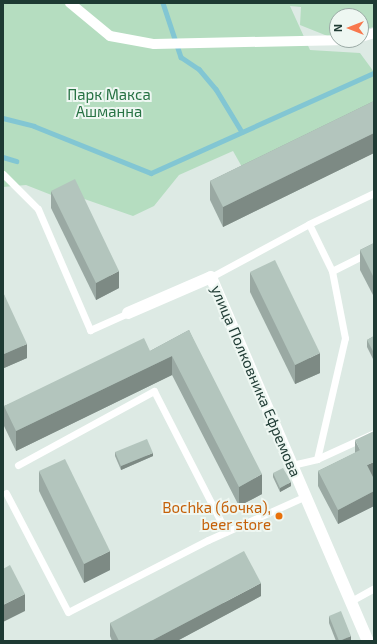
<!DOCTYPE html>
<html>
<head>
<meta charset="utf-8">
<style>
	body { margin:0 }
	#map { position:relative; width:377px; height:644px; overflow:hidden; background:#ddeae4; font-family:"Exo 2",sans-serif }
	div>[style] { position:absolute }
	.green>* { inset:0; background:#b5ddc0 }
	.stream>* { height:4.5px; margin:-2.25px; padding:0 2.25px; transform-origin:2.25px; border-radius:2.25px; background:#82c6d3 }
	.service>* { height:7px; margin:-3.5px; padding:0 3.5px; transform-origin:3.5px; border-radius:3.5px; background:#fff }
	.pedestrian>* { height:10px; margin:-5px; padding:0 5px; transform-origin:5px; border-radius:5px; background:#fff }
	.minor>* { height:12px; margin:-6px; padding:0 6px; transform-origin:6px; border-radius:6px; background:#fff }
	.wall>* { inset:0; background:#9aa9a3 }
	.shaded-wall>* { inset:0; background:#7d8a84 }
	.building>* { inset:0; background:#b3c5bd }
	.dots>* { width:11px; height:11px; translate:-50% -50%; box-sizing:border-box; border:2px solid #eef7f2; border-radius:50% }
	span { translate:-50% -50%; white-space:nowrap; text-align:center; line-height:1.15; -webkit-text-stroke:4px #eef7f2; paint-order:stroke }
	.park-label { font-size:15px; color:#277244 }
	.street-label { font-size:15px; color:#1e3a33 }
	.food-label { font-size:15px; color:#c56008 }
	.right { translate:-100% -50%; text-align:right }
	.frame { position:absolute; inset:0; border:4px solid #1e3a33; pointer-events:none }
	.north { position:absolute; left:329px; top:8px; width:40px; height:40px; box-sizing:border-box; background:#eef7f2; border:1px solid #9baba6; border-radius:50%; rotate:270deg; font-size:11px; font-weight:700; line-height:16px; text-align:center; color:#1e3a33 }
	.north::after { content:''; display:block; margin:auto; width:14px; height:18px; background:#f8784d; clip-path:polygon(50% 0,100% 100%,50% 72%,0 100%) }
</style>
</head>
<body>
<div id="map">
	<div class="green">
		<i style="clip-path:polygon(3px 3px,374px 3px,374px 27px,361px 30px,361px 16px,337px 16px,337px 36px,330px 37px,300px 25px,301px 7px,290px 6px,310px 50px,360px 53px,374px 72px,374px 109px,242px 167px,233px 151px,179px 175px,154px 206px,133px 216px,70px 194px,54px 196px,26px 185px,3px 187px)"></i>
	</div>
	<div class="stream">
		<i style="left:163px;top:3px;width:57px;rotate:71.6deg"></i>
		<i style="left:181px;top:57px;width:22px;rotate:34deg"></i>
		<i style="left:199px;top:69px;width:26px;rotate:50deg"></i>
		<i style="left:216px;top:89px;width:50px;rotate:58.8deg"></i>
		<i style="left:3px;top:118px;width:32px;rotate:14deg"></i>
		<i style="left:34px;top:126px;width:126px;rotate:21.9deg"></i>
		<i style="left:151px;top:173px;width:244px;rotate:-24.2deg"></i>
		<i style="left:3px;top:157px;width:14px;rotate:17deg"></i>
	</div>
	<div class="service">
		<i style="left:3px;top:174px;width:49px;rotate:45deg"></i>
		<i style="left:38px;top:209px;width:132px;rotate:66.7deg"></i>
		<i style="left:90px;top:330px;width:42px;rotate:-24.1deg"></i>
		<i style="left:332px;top:271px;width:52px;rotate:-116.1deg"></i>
		<i style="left:309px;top:224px;width:72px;rotate:-25.5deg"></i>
		<i style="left:211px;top:277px;width:111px;rotate:-28.4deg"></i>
		<i style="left:317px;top:459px;width:124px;rotate:-77deg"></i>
		<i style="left:345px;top:338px;width:68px;rotate:-101deg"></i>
		<i style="left:332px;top:271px;width:47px;rotate:-26.6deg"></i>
		<i style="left:18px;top:465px;width:155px;rotate:-28.6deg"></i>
		<i style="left:154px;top:391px;width:158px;rotate:62.9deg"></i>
		<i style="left:292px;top:465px;width:26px;rotate:-13deg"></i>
		<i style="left:317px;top:459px;width:63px;rotate:-24.5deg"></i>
		<i style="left:6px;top:493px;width:134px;rotate:62.5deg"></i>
		<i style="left:68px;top:612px;width:157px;rotate:-27.2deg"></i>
		<i style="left:208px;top:540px;width:107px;rotate:-24.2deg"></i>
		<i style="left:351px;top:601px;width:26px;rotate:-29deg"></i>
	</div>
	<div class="pedestrian">
		<i style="left:70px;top:3px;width:52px;rotate:39.5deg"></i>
		<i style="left:110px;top:36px;width:45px;rotate:10.3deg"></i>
		<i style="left:154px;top:44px;width:194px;rotate:-1.2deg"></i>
		<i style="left:361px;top:37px;width:14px;rotate:-17deg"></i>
	</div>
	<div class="minor">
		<i style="left:128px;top:313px;width:90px;rotate:-23.4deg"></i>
		<i style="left:211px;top:277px;width:396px;rotate:66.7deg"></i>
	</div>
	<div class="wall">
		<i style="clip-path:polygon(374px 101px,374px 153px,223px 227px,210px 200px,210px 181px)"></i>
		<i style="clip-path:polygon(51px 191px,119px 288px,96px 300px,51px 208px)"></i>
		<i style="clip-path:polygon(374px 243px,374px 295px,373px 295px,360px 270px,360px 250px)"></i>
		<i style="clip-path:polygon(250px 272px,320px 373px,295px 384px,250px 292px)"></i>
		<i style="clip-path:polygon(3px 292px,27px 358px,4px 368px,3px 366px)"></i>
		<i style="clip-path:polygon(189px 330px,262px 494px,239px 506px,172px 375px,16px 451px,4px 426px,4px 406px,150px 351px)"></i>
		<i style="clip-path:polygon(374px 336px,374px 361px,367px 347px,367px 340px)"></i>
		<i style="clip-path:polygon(355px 440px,374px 477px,373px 477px,374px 479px,374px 506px,338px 524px,318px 486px,318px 471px,355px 453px)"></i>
		<i style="clip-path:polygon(115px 452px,153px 456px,121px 470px,115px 456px)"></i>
		<i style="clip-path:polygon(39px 471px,110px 570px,84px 583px,39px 491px)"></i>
		<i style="clip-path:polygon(273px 473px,291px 486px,280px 492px,273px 477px)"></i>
		<i style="clip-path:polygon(261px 596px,177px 641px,112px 641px,110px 636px,110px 623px)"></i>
		<i style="clip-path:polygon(329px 616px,351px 641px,336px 641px,329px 623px)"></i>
	</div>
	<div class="shaded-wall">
		<i style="clip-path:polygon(374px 133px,374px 153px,223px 227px,223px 207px)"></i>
		<i style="clip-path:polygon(119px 271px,119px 288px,96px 300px,96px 283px)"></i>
		<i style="clip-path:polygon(374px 275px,374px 295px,373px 295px,373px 276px)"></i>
		<i style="clip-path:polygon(27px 344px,27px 358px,4px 368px,4px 354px)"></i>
		<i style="clip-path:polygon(320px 353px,320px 373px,295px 384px,295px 365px)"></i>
		<i style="clip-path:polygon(172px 356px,172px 375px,16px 451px,16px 431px)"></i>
		<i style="clip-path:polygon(153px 453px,153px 456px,121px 470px,121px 466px)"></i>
		<i style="clip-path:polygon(374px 462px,374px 477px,367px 480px,367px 465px)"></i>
		<i style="clip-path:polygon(262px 474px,262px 494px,239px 506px,239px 487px)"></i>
		<i style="clip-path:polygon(291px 482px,291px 486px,280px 492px,280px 488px)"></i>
		<i style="clip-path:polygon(374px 491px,374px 506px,338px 524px,338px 510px)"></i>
		<i style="clip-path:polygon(110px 551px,110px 570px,84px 583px,84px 564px)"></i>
		<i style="clip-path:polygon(261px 583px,261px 596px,177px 641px,151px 641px)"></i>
		<i style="clip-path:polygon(25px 594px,25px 611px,3px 622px,3px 605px)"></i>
		<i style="clip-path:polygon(351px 636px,351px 641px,340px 641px)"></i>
	</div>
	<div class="building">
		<i style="clip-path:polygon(374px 101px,374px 133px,223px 207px,210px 181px)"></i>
		<i style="clip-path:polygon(75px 179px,119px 271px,96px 283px,51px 191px)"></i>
		<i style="clip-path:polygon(374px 243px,374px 275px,373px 276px,360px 250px)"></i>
		<i style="clip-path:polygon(275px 260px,320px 353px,295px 365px,250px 272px)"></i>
		<i style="clip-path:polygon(3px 292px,27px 344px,4px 354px,3px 352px)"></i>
		<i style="clip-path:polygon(189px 330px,262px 474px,239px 487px,172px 356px,16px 431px,4px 406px,144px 338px,150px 351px)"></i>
		<i style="clip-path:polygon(374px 336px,374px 353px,367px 340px)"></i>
		<i style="clip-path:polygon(374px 431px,374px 462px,367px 465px,374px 479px,374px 491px,338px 510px,318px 471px,360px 450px,355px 440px)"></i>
		<i style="clip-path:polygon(147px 439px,153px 453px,121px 466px,115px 452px)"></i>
		<i style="clip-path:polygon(65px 459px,110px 551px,84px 564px,39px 471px)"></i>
		<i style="clip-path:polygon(283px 468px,291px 482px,280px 488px,273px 473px)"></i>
		<i style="clip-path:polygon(244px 551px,261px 583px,151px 641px,119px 641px,110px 623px)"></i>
		<i style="clip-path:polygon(10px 565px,25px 594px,3px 605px,3px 569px)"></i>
		<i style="clip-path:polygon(341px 611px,351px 636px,339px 641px,329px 616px)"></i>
	</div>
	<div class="dots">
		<i style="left:279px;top:516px;background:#e8710a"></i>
	</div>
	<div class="park-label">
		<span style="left:109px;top:103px">Парк Макса<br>Ашманна</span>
	</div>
	<div class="street-label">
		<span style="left:256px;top:381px;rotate:67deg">улица Полковника Ефремова</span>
	</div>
	<div class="food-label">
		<span class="right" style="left:271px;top:516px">Bochka (бочка),<br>beer store</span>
	</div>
	<div class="frame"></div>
	<div class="north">N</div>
</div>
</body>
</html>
